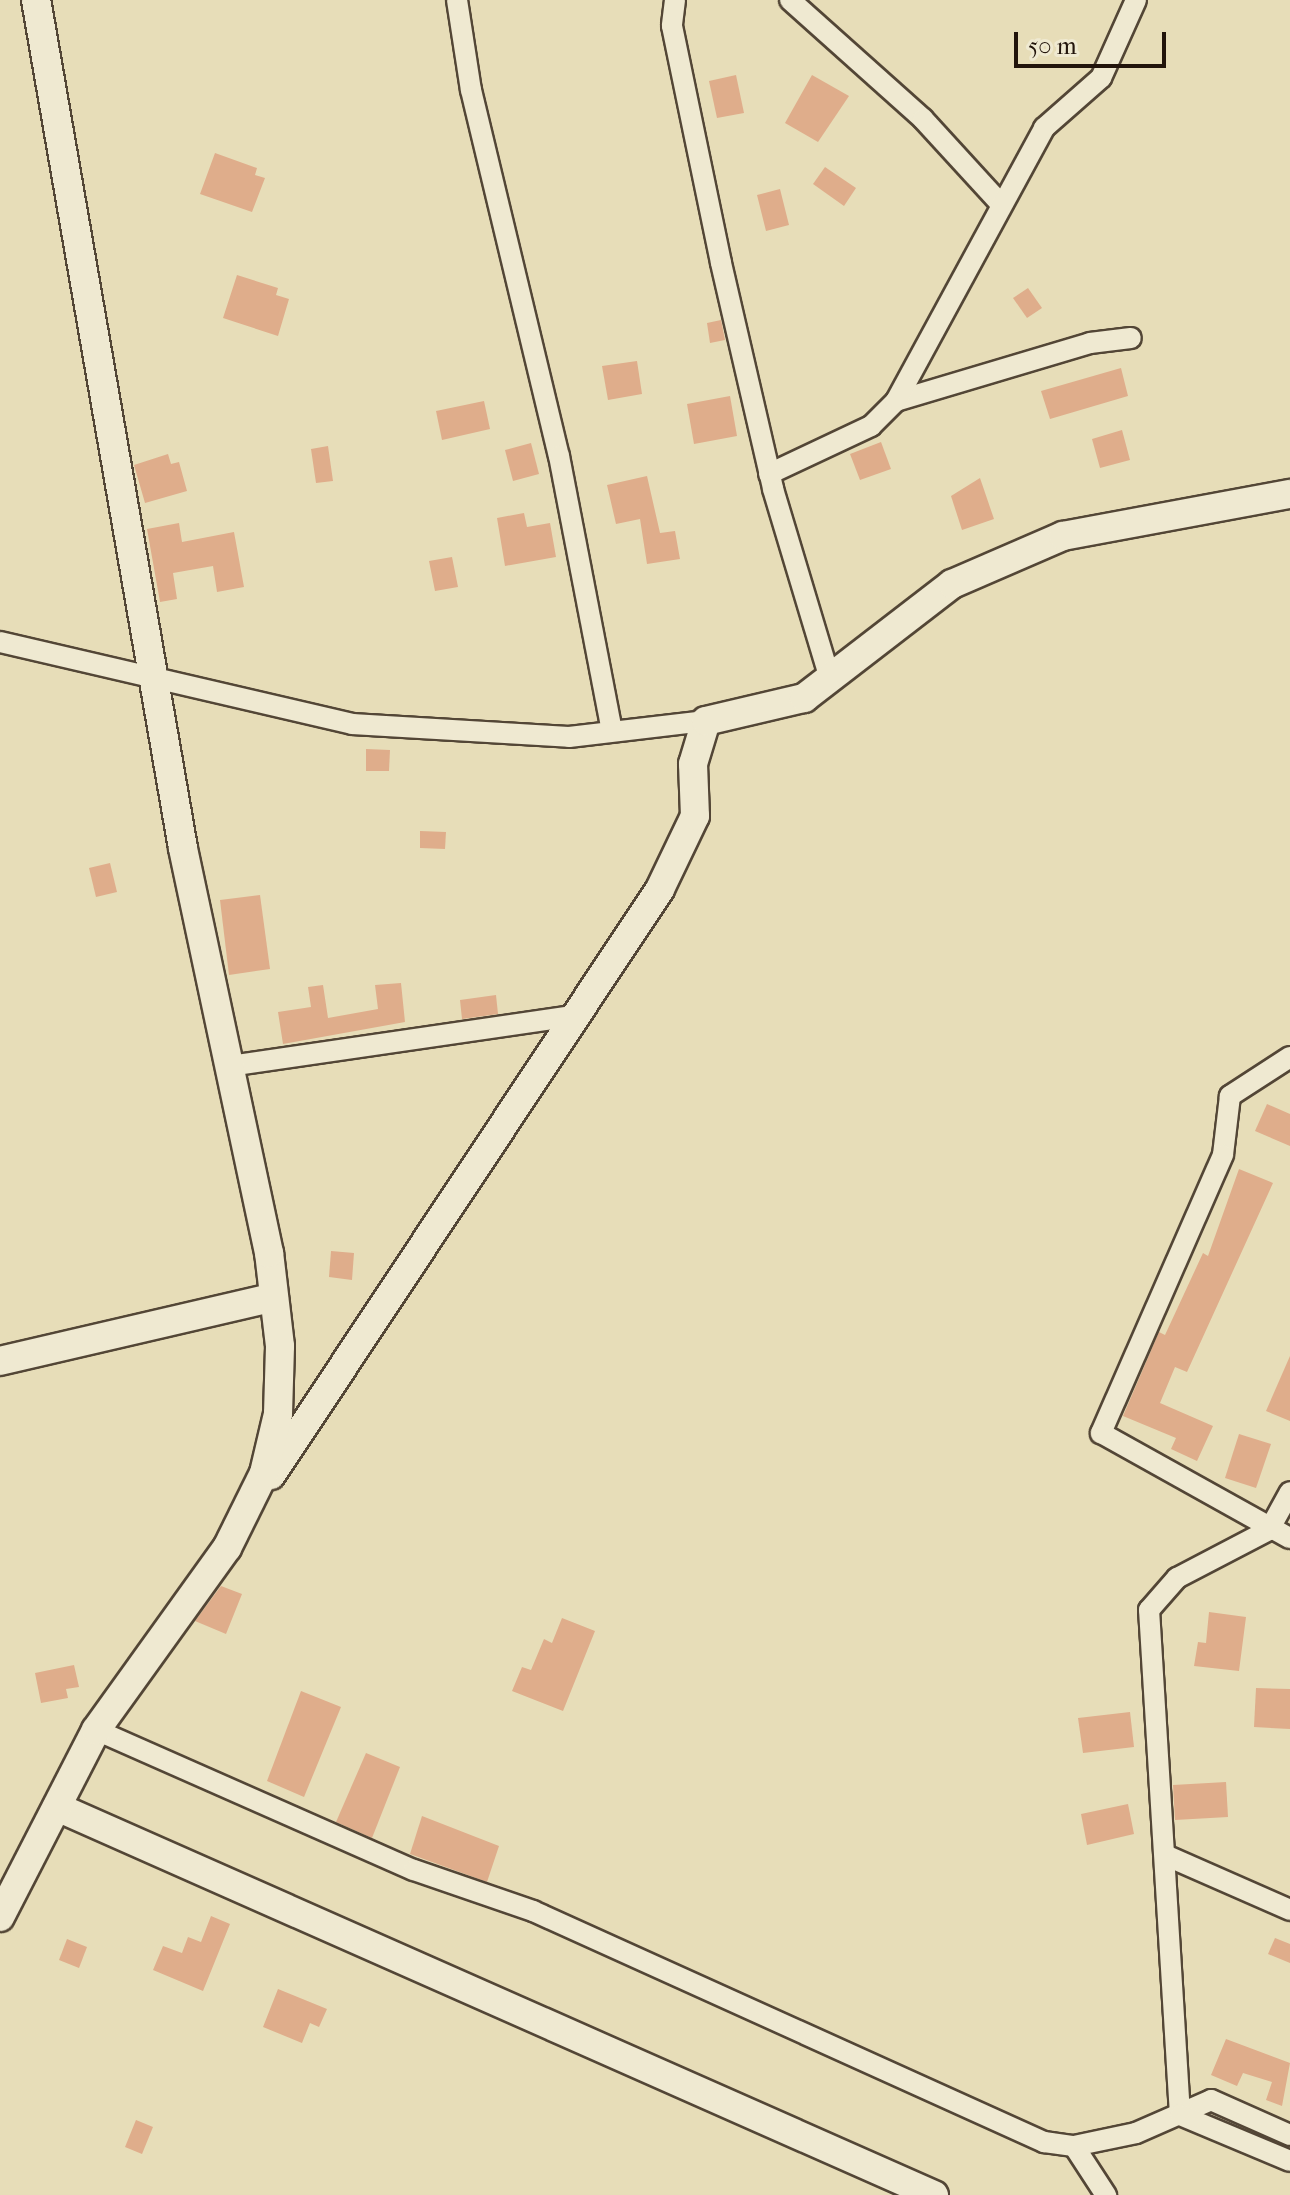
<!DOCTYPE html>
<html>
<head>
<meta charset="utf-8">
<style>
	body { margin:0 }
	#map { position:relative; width:1290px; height:2195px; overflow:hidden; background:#e7ddb8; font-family:"IM FELL French Canon",serif }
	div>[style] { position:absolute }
	.building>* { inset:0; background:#dfad8b }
	.roads { filter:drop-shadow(2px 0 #534636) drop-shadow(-2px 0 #534636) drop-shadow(0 2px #534636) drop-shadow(0 -2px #534636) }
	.street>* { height:20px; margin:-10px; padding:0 10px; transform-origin:10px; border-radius:10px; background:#efe9d1 }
	.secondary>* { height:28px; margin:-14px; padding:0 14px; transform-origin:14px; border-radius:14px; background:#efe9d1 }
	span { translate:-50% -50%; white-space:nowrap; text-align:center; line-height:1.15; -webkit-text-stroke:6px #efe9d1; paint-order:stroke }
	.scale { position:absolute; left:1014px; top:32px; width:152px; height:36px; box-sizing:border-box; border:4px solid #22140b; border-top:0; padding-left:10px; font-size:24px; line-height:28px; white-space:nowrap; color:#22140b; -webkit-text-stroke:6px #efe9d1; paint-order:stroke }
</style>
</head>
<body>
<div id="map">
	<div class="building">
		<i style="clip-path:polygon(736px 75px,744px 113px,717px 118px,709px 81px)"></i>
		<i style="clip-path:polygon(812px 75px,849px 96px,818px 142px,785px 123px)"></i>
		<i style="clip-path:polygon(215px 153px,257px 168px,255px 175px,265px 178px,252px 212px,200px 194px)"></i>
		<i style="clip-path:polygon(825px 167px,856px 188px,844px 206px,813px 184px)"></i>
		<i style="clip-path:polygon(780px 189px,789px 225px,766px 231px,757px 195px)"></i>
		<i style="clip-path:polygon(237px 275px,278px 288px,276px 295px,289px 299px,278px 336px,223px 318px)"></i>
		<i style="clip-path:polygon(1028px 288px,1042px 308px,1027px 318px,1013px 298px)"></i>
		<i style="clip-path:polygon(721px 320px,725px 340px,710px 343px,707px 323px)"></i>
		<i style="clip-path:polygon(637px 361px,642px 394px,608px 400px,602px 366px)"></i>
		<i style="clip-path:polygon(1121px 368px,1128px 396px,1050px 419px,1041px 391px)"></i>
		<i style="clip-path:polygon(730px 396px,737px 436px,694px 444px,687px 404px)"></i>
		<i style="clip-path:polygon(484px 401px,490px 429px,442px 440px,436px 411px)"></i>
		<i style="clip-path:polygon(1122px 430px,1130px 460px,1100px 468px,1092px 439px)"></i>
		<i style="clip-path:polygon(881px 442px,891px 469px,860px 480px,850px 454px)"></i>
		<i style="clip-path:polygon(531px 443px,539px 474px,513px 481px,505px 450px)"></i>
		<i style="clip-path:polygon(328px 446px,333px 481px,316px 483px,311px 449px)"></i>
		<i style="clip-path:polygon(168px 454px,171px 464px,179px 462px,187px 491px,145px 503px,134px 465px)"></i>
		<i style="clip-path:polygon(647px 476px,660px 533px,675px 531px,680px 559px,647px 564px,640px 519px,616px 524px,607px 485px)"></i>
		<i style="clip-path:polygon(980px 478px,994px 519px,962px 530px,951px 496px)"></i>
		<i style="clip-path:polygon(524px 513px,527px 527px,550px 523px,556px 557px,505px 566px,497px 518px)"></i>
		<i style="clip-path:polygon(179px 523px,182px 542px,234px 532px,244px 587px,217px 592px,213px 566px,173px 573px,177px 599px,160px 602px,147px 529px)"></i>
		<i style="clip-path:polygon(452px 557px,458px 587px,435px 591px,429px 561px)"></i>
		<i style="clip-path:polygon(366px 749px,390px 750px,389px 771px,366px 771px)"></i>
		<i style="clip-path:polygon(420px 831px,446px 832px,445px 849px,420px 848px)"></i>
		<i style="clip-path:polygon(110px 863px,117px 892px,96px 897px,89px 868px)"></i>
		<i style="clip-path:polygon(260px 895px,270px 969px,229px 975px,220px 900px)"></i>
		<i style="clip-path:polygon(401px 983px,405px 1022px,283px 1044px,278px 1012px,311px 1007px,308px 987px,323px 985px,328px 1018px,378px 1009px,375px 985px)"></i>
		<i style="clip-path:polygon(496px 995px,498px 1014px,462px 1019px,460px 1000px)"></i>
		<i style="clip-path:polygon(1267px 1104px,1290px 1114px,1290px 1146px,1255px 1131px)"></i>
		<i style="clip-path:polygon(1239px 1169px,1273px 1183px,1187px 1372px,1175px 1367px,1160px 1403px,1213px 1426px,1197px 1461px,1171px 1449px,1176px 1438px,1123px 1416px,1159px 1332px,1165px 1335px,1203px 1253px,1208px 1256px)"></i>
		<i style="clip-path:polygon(331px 1251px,354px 1253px,352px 1280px,329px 1277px)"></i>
		<i style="clip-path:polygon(1290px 1356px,1290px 1421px,1266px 1411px)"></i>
		<i style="clip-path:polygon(1239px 1434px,1271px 1444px,1256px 1488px,1225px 1478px)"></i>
		<i style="clip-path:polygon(221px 1586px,242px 1594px,226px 1634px,195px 1621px)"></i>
		<i style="clip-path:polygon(1209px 1612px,1246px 1617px,1239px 1671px,1194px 1666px,1198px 1642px,1206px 1643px)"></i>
		<i style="clip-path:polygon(562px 1618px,595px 1631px,563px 1711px,512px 1691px,522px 1667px,531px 1670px,544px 1639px,552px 1643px)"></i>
		<i style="clip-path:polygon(74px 1665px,79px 1687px,66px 1689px,68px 1698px,41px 1703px,35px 1673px)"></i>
		<i style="clip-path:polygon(1256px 1688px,1290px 1689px,1290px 1729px,1254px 1727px)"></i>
		<i style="clip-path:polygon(301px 1691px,341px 1707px,304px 1797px,267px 1781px)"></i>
		<i style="clip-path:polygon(1130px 1712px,1134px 1747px,1083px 1753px,1078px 1718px)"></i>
		<i style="clip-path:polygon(366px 1753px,400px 1767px,372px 1838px,336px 1822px)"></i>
		<i style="clip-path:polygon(1226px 1782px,1228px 1817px,1175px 1820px,1173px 1785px)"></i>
		<i style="clip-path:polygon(1128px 1804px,1134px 1834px,1087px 1845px,1081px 1814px)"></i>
		<i style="clip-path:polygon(422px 1816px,499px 1846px,487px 1882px,410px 1854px)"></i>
		<i style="clip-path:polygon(211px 1916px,230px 1924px,203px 1991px,153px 1970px,163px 1946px,182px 1953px,188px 1937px,201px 1942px)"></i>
		<i style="clip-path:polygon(1275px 1938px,1290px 1944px,1290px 1963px,1268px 1954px)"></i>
		<i style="clip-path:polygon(67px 1939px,87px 1947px,79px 1968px,59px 1960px)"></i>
		<i style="clip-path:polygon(278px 1989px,327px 2009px,319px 2027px,310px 2023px,302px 2043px,263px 2027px)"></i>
		<i style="clip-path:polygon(1226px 2039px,1290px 2063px,1282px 2106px,1266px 2100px,1272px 2082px,1243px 2073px,1237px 2086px,1211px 2075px)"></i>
		<i style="clip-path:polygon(136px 2120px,153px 2127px,142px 2154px,125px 2147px)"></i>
	</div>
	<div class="roads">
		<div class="street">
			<i style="left:457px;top:0;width:91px;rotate:81.2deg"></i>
			<i style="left:471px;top:90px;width:376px;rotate:76.5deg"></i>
			<i style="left:559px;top:456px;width:280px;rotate:79.1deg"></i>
			<i style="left:675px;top:0;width:26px;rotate:97deg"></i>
			<i style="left:672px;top:26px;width:242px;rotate:78.3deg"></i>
			<i style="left:721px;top:263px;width:232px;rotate:77deg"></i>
			<i style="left:773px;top:489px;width:198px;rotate:73.3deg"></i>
			<i style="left:790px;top:0;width:178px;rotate:41.8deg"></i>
			<i style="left:923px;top:119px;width:115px;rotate:47.5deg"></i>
			<i style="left:896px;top:401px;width:202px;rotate:-16.6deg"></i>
			<i style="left:1090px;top:343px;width:41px;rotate:-7deg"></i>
			<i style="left:769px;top:474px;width:113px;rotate:-25.2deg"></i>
			<i style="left:871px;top:426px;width:35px;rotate:-45deg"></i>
			<i style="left:896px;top:401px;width:311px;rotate:-61.5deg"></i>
			<i style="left:1044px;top:128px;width:76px;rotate:-41.3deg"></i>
			<i style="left:1101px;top:78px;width:85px;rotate:-65.8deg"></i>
			<i style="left:0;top:642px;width:361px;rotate:13.1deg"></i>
			<i style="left:352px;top:724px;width:217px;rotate:3.4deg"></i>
			<i style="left:569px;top:737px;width:138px;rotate:-6.7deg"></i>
			<i style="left:1290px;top:1057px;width:72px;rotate:147deg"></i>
			<i style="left:1230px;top:1096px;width:59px;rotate:96.8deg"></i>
			<i style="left:1223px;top:1155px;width:304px;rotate:113.7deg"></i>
			<i style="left:1101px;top:1433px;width:216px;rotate:29.1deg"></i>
			<i style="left:230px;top:1066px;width:352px;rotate:-8.3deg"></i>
			<i style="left:96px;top:1730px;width:347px;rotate:23.8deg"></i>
			<i style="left:414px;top:1870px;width:126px;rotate:19deg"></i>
			<i style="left:533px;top:1911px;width:561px;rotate:24.33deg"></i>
			<i style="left:1044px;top:2142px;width:30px;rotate:8deg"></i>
			<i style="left:1074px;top:2146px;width:63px;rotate:-11.8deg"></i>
			<i style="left:1136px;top:2133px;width:82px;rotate:-23.7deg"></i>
			<i style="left:1211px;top:2100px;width:86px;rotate:23.9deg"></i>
			<i style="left:1165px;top:1855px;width:137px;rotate:23.7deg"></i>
			<i style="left:1180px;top:2115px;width:506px;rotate:-93.51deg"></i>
			<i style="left:1149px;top:1610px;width:43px;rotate:-48.8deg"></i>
			<i style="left:1177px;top:1578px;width:104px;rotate:-27.6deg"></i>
			<i style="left:1269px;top:1530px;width:43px;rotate:-61.1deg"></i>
			<i style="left:1180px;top:2115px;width:119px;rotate:22.7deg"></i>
			<i style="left:1074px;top:2146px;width:59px;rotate:56.9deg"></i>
		</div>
		<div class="secondary">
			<i style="left:0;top:1361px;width:281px;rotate:-13.1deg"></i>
			<i style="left:271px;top:1475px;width:703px;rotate:-56.42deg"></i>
			<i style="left:660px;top:889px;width:81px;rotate:-64.4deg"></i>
			<i style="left:695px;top:816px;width:52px;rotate:-92.2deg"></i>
			<i style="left:693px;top:764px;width:45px;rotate:-73.2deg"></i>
			<i style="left:706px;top:721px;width:101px;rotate:-13.2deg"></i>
			<i style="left:804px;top:698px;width:187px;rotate:-37.6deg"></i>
			<i style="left:952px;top:584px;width:121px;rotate:-23.4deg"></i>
			<i style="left:1063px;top:536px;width:231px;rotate:-10.5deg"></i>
			<i style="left:57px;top:1807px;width:959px;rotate:23.87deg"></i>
			<i style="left:0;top:1917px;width:210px;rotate:-62.8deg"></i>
			<i style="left:96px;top:1730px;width:224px;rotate:-54.3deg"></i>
			<i style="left:227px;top:1548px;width:84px;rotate:-63.7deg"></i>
			<i style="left:264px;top:1473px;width:61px;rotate:-76.7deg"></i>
			<i style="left:278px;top:1414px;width:68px;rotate:-88.3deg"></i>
			<i style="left:280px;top:1346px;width:94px;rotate:-96.7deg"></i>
			<i style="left:269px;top:1253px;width:414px;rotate:-102deg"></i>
			<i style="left:183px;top:848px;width:861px;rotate:-99.83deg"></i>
		</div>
	</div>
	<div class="scale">50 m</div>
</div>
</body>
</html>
